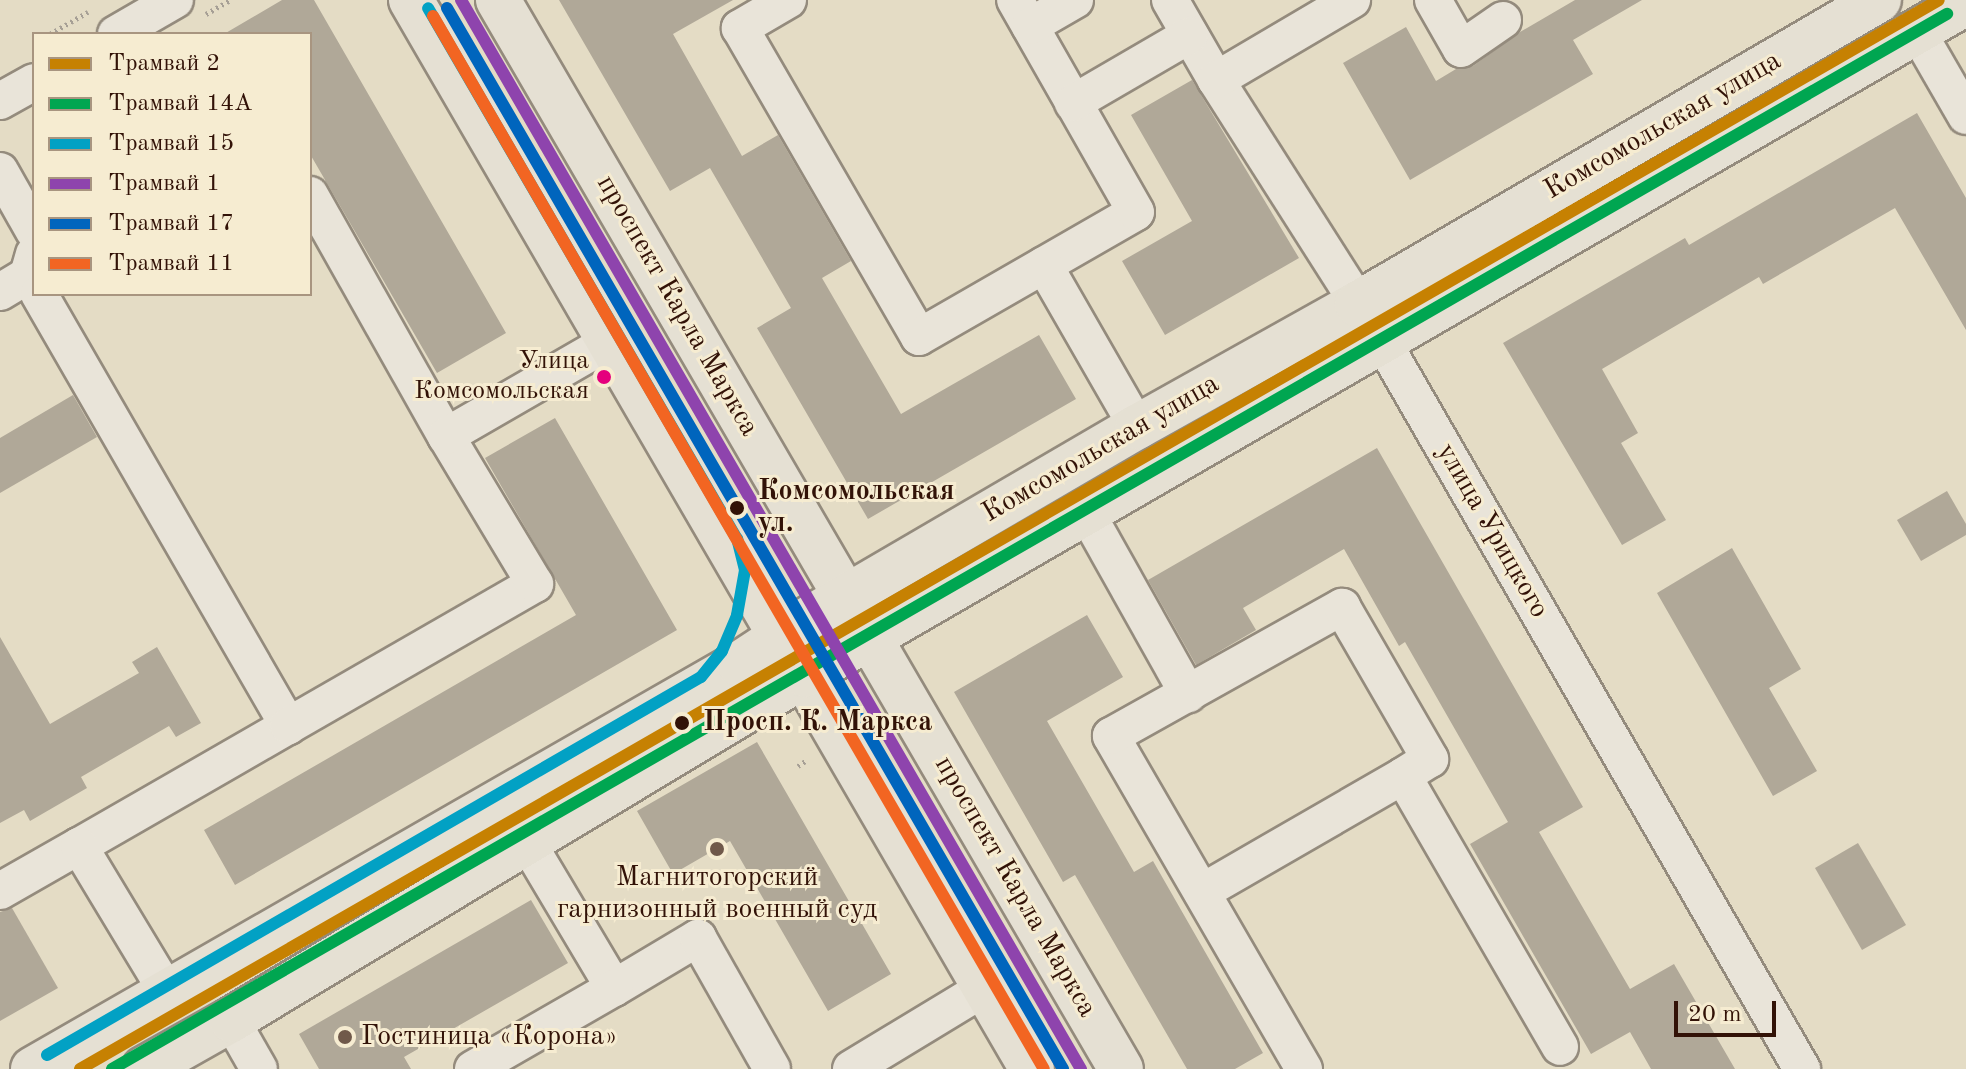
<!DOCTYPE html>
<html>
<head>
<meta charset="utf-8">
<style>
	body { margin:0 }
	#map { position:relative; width:1966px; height:1069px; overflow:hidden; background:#e4dcc5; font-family:"Old Standard TT",serif }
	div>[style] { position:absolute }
	.building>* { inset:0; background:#b0a898 }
	.path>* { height:5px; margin-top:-2.5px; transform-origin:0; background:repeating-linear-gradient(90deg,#a69f95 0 2px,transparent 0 6px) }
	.roads { filter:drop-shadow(2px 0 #948b7d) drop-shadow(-2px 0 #948b7d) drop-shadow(0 2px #948b7d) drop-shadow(0 -2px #948b7d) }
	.minor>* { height:36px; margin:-18px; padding:0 18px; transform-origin:18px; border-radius:18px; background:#e9e4d9 }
	.major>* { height:44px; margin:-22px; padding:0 22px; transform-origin:22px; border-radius:22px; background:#e5e0d3 }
	.tram-1>* { height:12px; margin:-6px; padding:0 6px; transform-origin:6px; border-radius:6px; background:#c68102 }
	.tram-2>* { height:12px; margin:-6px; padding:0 6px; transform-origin:6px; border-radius:6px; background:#00a651 }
	.tram-3>* { height:12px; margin:-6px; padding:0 6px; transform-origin:6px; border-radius:6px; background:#02a1c4 }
	.tram-4>* { height:12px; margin:-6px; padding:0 6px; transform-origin:6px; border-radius:6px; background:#8e44ad }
	.tram-5>* { height:12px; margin:-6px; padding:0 6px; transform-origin:6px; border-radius:6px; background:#0065bd }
	.tram-6>* { height:12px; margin:-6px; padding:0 6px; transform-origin:6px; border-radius:6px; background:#f26522 }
	.dots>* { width:22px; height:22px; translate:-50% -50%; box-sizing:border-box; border:4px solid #f6ecd1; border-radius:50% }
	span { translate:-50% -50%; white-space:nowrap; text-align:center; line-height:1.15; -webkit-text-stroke:6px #f6ecd1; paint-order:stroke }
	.bus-label { font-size:26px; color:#321207 }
	.right { translate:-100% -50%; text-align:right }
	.street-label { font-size:28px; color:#321207 }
	.stop-label { font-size:28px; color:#321207; font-weight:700 }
	.left { translate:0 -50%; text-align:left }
	.poi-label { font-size:28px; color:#321207 }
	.legend { position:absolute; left:32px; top:32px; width:280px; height:264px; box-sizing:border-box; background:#f6ecd1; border:2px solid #a89580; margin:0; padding:10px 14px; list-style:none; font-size:24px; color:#321207 }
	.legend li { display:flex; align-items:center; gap:16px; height:40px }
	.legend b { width:40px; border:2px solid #a89580 }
	.scale { position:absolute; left:1674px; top:1001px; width:102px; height:36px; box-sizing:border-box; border:4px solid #321207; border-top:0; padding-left:10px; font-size:24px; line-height:28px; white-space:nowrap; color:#321207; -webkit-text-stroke:6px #f6ecd1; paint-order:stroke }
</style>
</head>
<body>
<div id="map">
	<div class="building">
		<i style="clip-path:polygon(282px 0,314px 0,506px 333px,437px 373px,310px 154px,310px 34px,224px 34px)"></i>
		<i style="clip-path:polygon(559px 0,733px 0,673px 34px,742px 156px,778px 135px,851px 261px,822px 278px,901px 414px,1039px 335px,1076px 399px,868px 519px,757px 328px,791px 308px,710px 168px,670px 191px)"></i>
		<i style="clip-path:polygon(1575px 0,1642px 0,1573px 40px,1593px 74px,1410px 180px,1343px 63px,1406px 27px,1436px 81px,1456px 69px,1473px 66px,1520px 32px)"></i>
		<i style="clip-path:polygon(1192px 80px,1299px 258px,1165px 335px,1122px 261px,1192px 221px,1131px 115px)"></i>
		<i style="clip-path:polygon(1917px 113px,1966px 198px,1966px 330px,1895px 208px,1763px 284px,1759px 277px,1602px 369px,1638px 433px,1621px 443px,1666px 520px,1622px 545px,1503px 343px,1685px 238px,1689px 245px)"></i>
		<i style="clip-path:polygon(73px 395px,97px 437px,0 493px,0 438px)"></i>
		<i style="clip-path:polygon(555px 418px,677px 630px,235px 885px,204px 830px,576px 615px,485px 458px)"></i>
		<i style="clip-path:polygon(1377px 448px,1583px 807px,1539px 832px,1630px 989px,1674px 964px,1735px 1069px,1651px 1069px,1630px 1032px,1591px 1054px,1470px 844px,1508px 822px,1405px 642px,1399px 646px,1344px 549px,1243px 608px,1256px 630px,1196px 665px,1148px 580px)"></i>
		<i style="clip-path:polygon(1947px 491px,1966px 524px,1966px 535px,1921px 561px,1897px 520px)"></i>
		<i style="clip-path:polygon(1732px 548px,1801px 669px,1769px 688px,1817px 771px,1773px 796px,1657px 593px)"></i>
		<i style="clip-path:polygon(1087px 615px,1123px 677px,1047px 721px,1134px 872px,1153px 861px,1263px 1053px,1235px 1069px,1187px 1069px,1075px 875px,1063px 882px,954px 692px)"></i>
		<i style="clip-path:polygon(0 637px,50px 724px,139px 673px,132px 662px,157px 647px,201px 723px,176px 737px,169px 726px,81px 777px,87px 788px,30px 821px,24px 810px,0 823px)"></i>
		<i style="clip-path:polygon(757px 742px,891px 974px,828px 1011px,730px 841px,673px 874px,637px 811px)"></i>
		<i style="clip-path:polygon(1858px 843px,1906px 925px,1862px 950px,1815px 868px)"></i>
		<i style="clip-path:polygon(531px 900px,568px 963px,404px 1057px,411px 1069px,319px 1069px,299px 1034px)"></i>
		<i style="clip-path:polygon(12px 908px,58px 988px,0 1021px,0 912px)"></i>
	</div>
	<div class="path">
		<i style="left:206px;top:14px;width:28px;rotate:-30deg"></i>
		<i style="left:50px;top:34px;width:44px;rotate:-30.1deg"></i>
		<i style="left:798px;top:766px;width:11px;rotate:-34deg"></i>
	</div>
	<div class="roads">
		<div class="minor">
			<i style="left:788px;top:0;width:56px;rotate:149.7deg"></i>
			<i style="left:740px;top:28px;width:357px;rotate:59.9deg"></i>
			<i style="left:919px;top:337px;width:250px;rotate:-29.9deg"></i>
			<i style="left:1136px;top:212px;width:244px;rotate:-119.7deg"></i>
			<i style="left:1170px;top:0;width:92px;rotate:60.1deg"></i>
			<i style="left:1216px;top:80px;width:307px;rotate:57.5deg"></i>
			<i style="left:1381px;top:339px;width:843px;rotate:60.03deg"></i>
			<i style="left:1433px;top:0;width:56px;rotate:60.3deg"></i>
			<i style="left:1461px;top:49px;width:51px;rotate:-34.6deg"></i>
			<i style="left:1030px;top:26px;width:52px;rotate:-30deg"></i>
			<i style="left:1917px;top:31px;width:98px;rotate:60deg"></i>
			<i style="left:116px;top:34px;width:68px;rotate:-30deg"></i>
			<i style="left:1216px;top:80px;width:158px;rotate:-30.5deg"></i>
			<i style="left:0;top:101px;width:39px;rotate:-29deg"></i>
			<i style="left:1073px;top:103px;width:135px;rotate:-30.2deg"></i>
			<i style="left:0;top:171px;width:69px;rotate:60.5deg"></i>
			<i style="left:310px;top:195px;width:277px;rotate:60.6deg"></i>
			<i style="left:34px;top:254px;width:22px;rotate:106deg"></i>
			<i style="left:28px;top:275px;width:13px;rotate:61deg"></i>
			<i style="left:1044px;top:265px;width:187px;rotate:60.1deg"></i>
			<i style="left:0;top:292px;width:33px;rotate:-31deg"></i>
			<i style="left:39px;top:294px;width:499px;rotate:60deg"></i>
			<i style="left:288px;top:726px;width:241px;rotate:150.1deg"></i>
			<i style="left:1086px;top:512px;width:209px;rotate:60.7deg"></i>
			<i style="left:288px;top:726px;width:285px;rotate:-29.9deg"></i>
			<i style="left:535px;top:584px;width:173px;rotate:-121deg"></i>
			<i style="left:446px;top:436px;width:188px;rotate:-30deg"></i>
			<i style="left:527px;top:842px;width:170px;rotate:59.2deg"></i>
			<i style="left:614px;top:988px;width:98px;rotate:-30.8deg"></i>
			<i style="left:698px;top:938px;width:150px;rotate:60.5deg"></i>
			<i style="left:0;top:891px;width:91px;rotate:-29.7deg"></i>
			<i style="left:79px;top:846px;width:170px;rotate:58.9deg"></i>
			<i style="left:1202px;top:892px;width:232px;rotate:-30deg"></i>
			<i style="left:231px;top:1020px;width:56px;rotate:60.3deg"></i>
			<i style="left:473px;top:1069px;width:163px;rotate:-29.9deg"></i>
			<i style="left:851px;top:1069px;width:157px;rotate:-31.2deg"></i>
			<i style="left:1304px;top:1069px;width:385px;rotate:-120.1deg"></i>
			<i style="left:1111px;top:736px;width:265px;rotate:-29.2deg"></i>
			<i style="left:1342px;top:607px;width:176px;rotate:59.9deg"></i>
			<i style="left:1430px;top:759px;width:32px;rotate:148deg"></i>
			<i style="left:1403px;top:776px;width:313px;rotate:59.9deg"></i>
		</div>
		<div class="major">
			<i style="left:411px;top:0;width:1236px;rotate:59.85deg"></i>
			<i style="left:498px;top:0;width:1237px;rotate:59.77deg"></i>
			<i style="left:33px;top:1069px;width:814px;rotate:-29.84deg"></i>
			<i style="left:739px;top:664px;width:77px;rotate:-33.3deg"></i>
			<i style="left:803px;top:622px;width:387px;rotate:-30.3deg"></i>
			<i style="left:1137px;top:427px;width:252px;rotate:-29.2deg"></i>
			<i style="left:1357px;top:304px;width:604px;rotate:-30.22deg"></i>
			<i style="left:144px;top:1069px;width:100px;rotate:-29.4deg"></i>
			<i style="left:231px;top:1020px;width:670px;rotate:-31.01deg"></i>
			<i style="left:805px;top:675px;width:1341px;rotate:-30.06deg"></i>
		</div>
	</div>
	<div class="tram-1">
		<i style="left:80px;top:1069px;width:2144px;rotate:-29.9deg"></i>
	</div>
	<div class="tram-2">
		<i style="left:112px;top:1069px;width:2117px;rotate:-29.9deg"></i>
	</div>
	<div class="tram-3">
		<i style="left:47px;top:1055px;width:755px;rotate:-30.03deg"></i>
		<i style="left:701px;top:677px;width:33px;rotate:-51deg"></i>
		<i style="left:722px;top:651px;width:39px;rotate:-67deg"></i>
		<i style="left:737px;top:615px;width:46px;rotate:-79.9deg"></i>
		<i style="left:745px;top:570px;width:32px;rotate:-104deg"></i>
		<i style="left:737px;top:539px;width:614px;rotate:-120.2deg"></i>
	</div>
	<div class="tram-4">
		<i style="left:461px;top:0;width:1236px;rotate:59.89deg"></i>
	</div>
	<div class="tram-5">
		<i style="left:447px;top:8px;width:1227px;rotate:59.86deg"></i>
	</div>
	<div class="tram-6">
		<i style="left:433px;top:16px;width:1217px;rotate:59.88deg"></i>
	</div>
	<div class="dots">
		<i style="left:604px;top:377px;background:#e5007d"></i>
		<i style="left:737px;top:508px;background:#321207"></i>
		<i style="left:682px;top:723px;background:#321207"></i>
		<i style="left:717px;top:849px;background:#70594a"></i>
		<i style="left:345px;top:1037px;background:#70594a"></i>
	</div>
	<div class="bus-label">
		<span class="right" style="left:589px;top:377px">Улица<br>Комсомольская</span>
	</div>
	<div class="street-label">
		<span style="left:1663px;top:126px;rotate:-30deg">Комсомольская улица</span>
		<span style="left:677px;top:306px;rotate:60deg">проспект Карла Маркса</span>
		<span style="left:1101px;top:449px;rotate:-30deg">Комсомольская улица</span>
		<span style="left:1492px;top:531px;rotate:60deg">улица Урицкого</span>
		<span style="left:1015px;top:887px;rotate:60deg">проспект Карла Маркса</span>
	</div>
	<div class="stop-label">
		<span class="left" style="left:758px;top:508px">Комсомольская<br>ул.</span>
		<span class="left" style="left:703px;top:723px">Просп. К. Маркса</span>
	</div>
	<div class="poi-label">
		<span style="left:717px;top:894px">Магнитогорский<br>гарнизонный военный суд</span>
		<span class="left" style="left:361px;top:1037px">Гостиница «Корона»</span>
	</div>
	<ul class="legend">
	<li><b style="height:10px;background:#c68102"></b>Трамвай 2</li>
	<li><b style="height:10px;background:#00a651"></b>Трамвай 14А</li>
	<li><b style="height:10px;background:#02a1c4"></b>Трамвай 15</li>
	<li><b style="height:10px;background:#8e44ad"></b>Трамвай 1</li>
	<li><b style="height:10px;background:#0065bd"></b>Трамвай 17</li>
	<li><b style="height:10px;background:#f26522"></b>Трамвай 11</li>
	</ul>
	<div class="scale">20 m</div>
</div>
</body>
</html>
